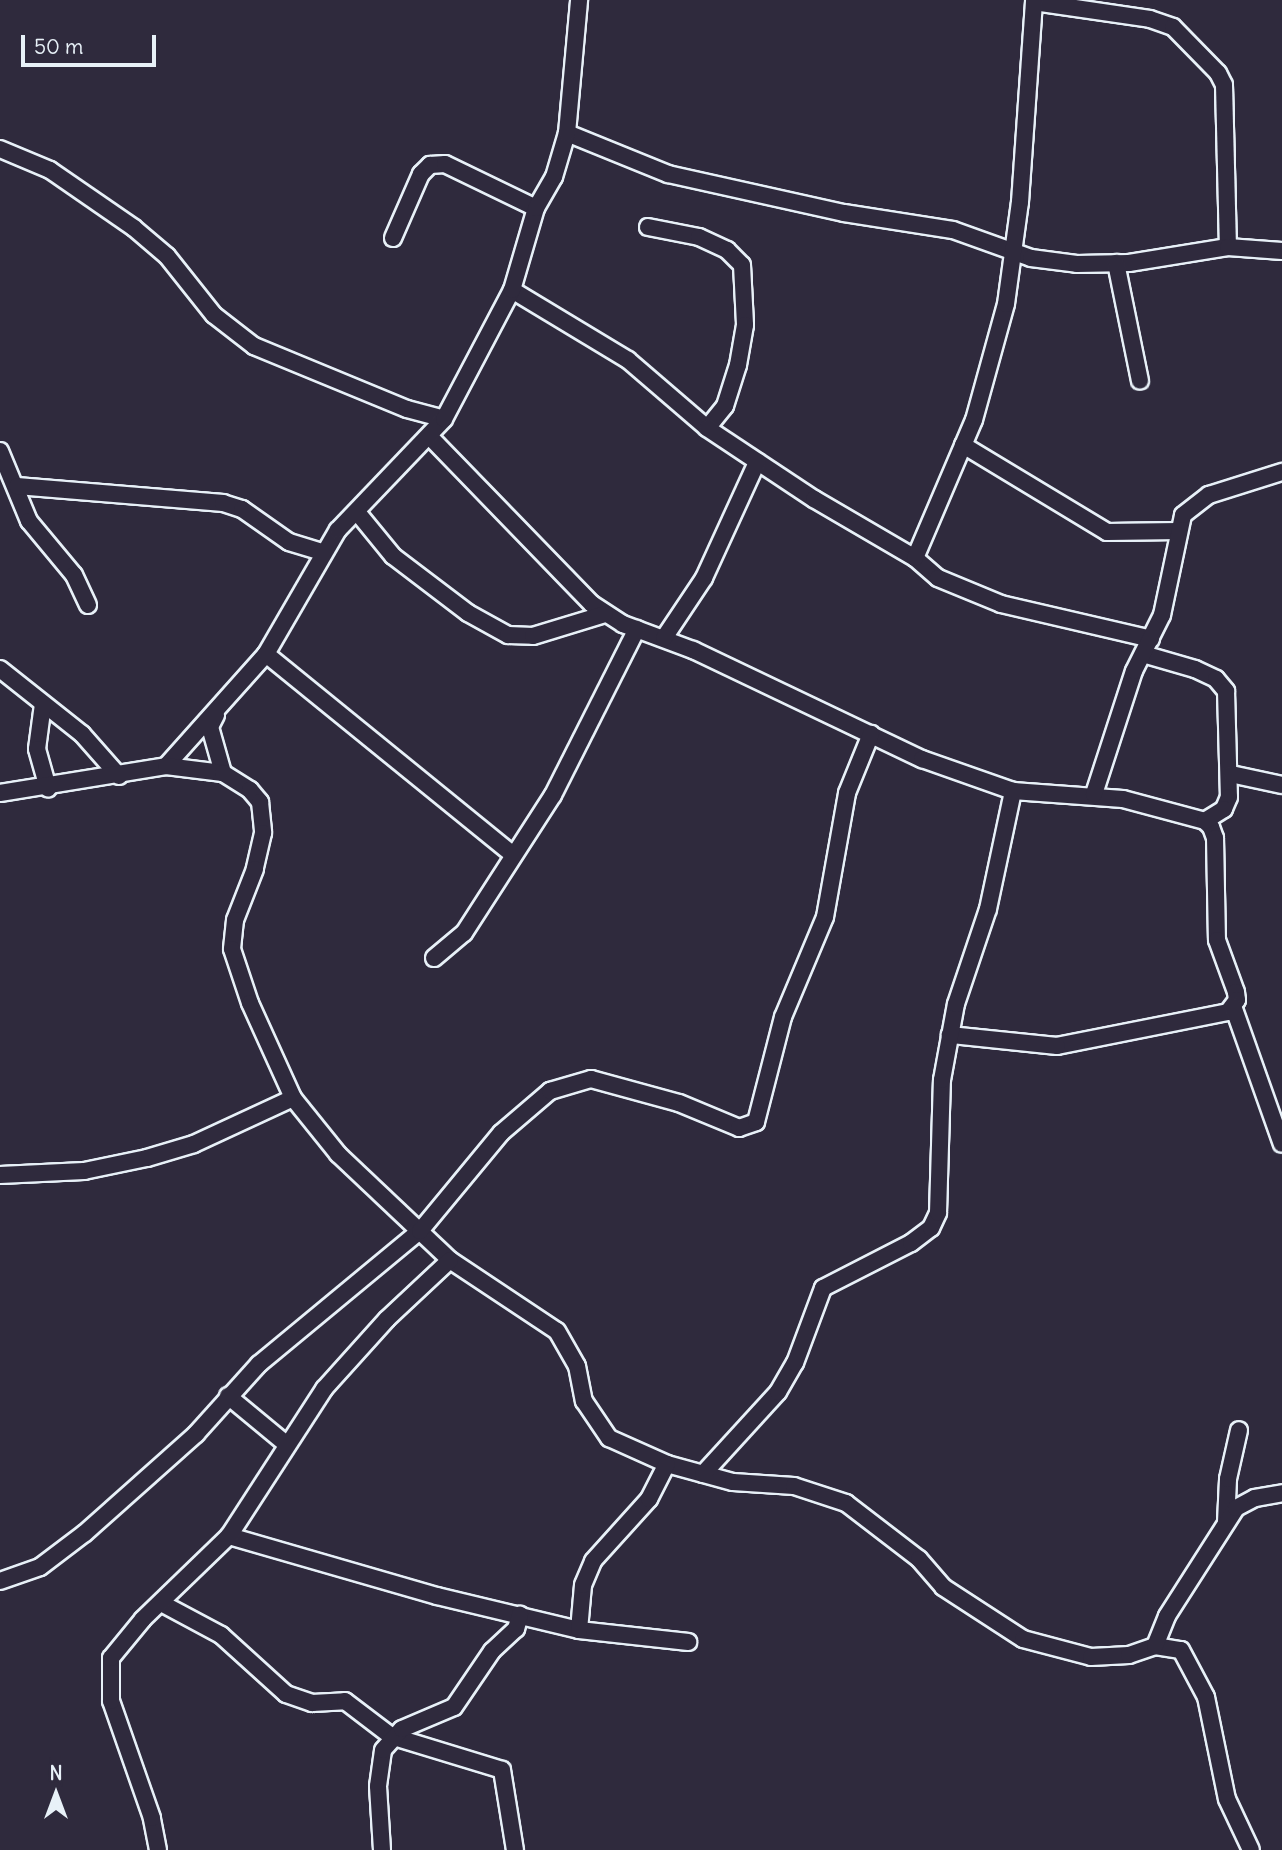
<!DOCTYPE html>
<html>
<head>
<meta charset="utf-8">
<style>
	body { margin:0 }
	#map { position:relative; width:1282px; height:1850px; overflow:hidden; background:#2f2a3d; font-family:Delius,sans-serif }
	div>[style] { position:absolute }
	.roads { filter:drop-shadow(2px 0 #e8f1f8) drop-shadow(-2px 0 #e8f1f8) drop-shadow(0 2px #e8f1f8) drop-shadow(0 -2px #e8f1f8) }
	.street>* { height:16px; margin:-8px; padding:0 8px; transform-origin:8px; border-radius:8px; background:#2f2a3d }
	span { translate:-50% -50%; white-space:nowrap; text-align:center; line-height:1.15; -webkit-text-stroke:7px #2f2a3d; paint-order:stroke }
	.north { position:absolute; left:21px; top:1759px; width:70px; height:70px; -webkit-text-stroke:5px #2f2a3d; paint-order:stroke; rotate:0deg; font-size:19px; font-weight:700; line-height:28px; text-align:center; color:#e8f1f8 }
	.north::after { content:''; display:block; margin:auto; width:24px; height:32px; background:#e8f1f8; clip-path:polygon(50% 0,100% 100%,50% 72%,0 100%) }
	.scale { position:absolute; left:21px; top:35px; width:135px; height:32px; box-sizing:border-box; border:4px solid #e8f1f8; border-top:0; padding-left:9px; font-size:21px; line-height:24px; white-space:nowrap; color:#e8f1f8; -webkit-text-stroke:5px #2f2a3d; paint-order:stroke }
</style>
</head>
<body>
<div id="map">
	<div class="roads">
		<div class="street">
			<i style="left:1034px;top:2px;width:117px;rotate:8.3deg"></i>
			<i style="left:1150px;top:19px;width:24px;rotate:19deg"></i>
			<i style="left:1173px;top:27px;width:64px;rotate:45.6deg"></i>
			<i style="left:1218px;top:73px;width:13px;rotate:63deg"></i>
			<i style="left:1224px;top:85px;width:162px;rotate:88.6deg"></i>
			<i style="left:567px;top:133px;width:109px;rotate:22.1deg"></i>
			<i style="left:668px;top:174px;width:180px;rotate:12.5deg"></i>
			<i style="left:844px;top:213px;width:110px;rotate:8.9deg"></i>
			<i style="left:953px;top:230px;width:83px;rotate:19.7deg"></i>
			<i style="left:1031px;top:258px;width:46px;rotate:7.4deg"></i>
			<i style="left:1077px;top:264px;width:52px;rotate:-1.1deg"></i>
			<i style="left:1129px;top:263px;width:100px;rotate:-9.2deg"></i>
			<i style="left:1228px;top:247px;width:54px;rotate:4.2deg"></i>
			<i style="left:0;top:149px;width:54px;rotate:22.8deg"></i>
			<i style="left:50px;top:170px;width:102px;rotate:34.6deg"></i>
			<i style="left:134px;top:228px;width:43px;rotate:40.3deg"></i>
			<i style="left:167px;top:256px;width:75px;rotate:51.5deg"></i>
			<i style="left:214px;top:315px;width:51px;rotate:37.8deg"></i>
			<i style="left:254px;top:346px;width:165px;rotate:22.4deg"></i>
			<i style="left:407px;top:409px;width:38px;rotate:15deg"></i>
			<i style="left:648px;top:227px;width:52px;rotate:11.1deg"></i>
			<i style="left:699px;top:237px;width:31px;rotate:25deg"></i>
			<i style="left:727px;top:250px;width:21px;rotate:45deg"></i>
			<i style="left:742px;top:265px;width:60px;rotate:87.1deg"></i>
			<i style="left:745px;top:325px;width:41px;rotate:99.9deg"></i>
			<i style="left:738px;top:365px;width:43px;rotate:107.6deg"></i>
			<i style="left:725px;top:406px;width:28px;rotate:129deg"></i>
			<i style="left:393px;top:238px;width:70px;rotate:-66.4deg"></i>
			<i style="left:421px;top:174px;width:13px;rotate:-45deg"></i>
			<i style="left:430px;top:165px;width:15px;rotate:-4deg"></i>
			<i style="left:445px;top:164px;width:101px;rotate:25.8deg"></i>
			<i style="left:1116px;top:263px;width:120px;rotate:78.5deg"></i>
			<i style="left:512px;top:290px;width:135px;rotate:31.1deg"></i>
			<i style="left:628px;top:360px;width:104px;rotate:40.7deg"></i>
			<i style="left:707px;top:428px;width:128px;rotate:33.6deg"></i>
			<i style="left:814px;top:499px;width:117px;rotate:30.3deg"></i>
			<i style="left:915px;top:558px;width:30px;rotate:41deg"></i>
			<i style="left:938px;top:578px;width:68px;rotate:22.4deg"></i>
			<i style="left:1001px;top:604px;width:154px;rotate:13.1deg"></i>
			<i style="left:431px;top:438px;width:231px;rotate:45.9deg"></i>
			<i style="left:592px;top:604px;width:37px;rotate:33deg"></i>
			<i style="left:623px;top:624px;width:75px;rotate:20.4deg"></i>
			<i style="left:693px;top:650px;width:254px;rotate:25.5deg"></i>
			<i style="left:922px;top:759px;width:96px;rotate:19.4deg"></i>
			<i style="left:1013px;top:791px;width:110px;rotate:4.2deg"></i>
			<i style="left:1123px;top:799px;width:85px;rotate:15deg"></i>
			<i style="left:1205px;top:821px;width:8px;rotate:45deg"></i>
			<i style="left:1211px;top:827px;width:12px;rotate:70deg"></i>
			<i style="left:1215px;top:838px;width:102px;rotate:88.9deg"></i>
			<i style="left:1217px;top:940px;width:55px;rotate:69.9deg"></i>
			<i style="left:1236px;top:992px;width:8px;rotate:83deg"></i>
			<i style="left:1237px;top:1000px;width:15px;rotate:127deg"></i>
			<i style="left:1228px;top:1012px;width:174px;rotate:168.8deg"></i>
			<i style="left:1057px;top:1046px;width:108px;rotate:-174.1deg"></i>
			<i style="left:963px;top:445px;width:168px;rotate:31.1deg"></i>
			<i style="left:1107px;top:532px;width:72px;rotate:-0.8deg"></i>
			<i style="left:0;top:451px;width:76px;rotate:67.5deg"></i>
			<i style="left:29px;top:521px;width:70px;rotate:50.2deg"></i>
			<i style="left:74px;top:575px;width:33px;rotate:65deg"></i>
			<i style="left:17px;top:486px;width:207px;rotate:4.7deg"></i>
			<i style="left:223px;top:503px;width:20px;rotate:18deg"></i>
			<i style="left:242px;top:509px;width:57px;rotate:35.1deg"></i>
			<i style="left:289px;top:542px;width:34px;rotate:17deg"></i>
			<i style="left:357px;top:512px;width:57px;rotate:50.7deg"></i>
			<i style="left:393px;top:556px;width:94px;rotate:37.2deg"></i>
			<i style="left:468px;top:613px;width:46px;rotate:28.8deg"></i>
			<i style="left:508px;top:635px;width:25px;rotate:2deg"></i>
			<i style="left:533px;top:636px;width:75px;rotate:-17deg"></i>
			<i style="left:915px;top:558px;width:150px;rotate:-66.9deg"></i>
			<i style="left:974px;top:420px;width:120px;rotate:-74.6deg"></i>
			<i style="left:1006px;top:304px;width:103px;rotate:-82.2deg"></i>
			<i style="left:1020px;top:202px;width:202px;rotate:-86deg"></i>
			<i style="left:664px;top:638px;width:72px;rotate:-56.3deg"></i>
			<i style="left:704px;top:578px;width:128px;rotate:-65.4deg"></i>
			<i style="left:266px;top:654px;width:318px;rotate:39.1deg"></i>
			<i style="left:1143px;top:654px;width:54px;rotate:16.1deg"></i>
			<i style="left:1195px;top:669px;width:23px;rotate:25deg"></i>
			<i style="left:1216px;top:679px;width:16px;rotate:50deg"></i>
			<i style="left:1226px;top:691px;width:106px;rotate:88.4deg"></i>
			<i style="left:1229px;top:797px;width:13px;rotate:113deg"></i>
			<i style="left:1224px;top:809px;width:22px;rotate:148deg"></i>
			<i style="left:0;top:669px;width:105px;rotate:38.4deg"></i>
			<i style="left:82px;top:734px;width:56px;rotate:48.6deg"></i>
			<i style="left:43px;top:704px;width:45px;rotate:97.6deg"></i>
			<i style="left:37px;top:749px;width:41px;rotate:74.2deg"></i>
			<i style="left:216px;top:715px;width:13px;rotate:117deg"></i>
			<i style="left:210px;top:727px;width:48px;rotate:74.2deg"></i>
			<i style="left:166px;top:766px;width:150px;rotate:-48.2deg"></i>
			<i style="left:266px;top:654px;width:143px;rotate:-59.9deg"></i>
			<i style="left:338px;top:530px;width:153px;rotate:-46.3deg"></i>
			<i style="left:444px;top:419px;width:146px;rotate:-62.2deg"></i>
			<i style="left:512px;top:290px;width:85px;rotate:-73.7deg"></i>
			<i style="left:536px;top:208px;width:36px;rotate:-60deg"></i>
			<i style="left:554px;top:177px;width:46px;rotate:-73.5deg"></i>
			<i style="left:567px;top:133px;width:134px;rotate:-84.8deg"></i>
			<i style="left:1231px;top:774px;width:52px;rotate:12.2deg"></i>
			<i style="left:0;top:793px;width:168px;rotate:-9.2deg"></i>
			<i style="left:166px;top:766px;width:57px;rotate:7deg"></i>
			<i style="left:223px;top:773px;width:32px;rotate:32deg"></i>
			<i style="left:250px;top:790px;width:16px;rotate:50deg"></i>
			<i style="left:260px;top:802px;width:31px;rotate:84deg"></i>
			<i style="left:263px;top:833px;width:37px;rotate:103deg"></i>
			<i style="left:255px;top:869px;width:55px;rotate:111.4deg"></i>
			<i style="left:235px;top:920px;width:29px;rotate:96deg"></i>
			<i style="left:232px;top:949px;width:57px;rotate:71.6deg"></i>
			<i style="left:250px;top:1003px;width:104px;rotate:65.6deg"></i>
			<i style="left:293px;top:1098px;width:72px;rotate:51.2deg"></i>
			<i style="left:338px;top:1154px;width:154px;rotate:43.4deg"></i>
			<i style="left:450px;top:1260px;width:128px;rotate:33.6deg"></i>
			<i style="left:557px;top:1331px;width:40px;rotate:60.3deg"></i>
			<i style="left:577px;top:1366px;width:36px;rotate:79deg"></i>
			<i style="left:584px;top:1401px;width:45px;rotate:56deg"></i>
			<i style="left:609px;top:1438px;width:64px;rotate:24.1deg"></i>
			<i style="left:667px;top:1464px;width:68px;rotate:15.3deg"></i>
			<i style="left:733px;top:1482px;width:61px;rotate:3.8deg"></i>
			<i style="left:794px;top:1486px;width:55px;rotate:18.1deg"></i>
			<i style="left:846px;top:1503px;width:92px;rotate:37.5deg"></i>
			<i style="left:919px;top:1559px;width:37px;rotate:49deg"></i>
			<i style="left:943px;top:1587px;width:95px;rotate:33deg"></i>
			<i style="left:1023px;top:1639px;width:70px;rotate:14.8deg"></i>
			<i style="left:1091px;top:1657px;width:38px;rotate:-3deg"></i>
			<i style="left:1129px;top:1655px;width:28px;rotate:-19deg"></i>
			<i style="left:1155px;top:1646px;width:26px;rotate:9deg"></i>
			<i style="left:1181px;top:1650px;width:53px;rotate:62deg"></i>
			<i style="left:1206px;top:1697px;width:104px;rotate:78.4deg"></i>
			<i style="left:1227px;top:1799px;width:56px;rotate:64.8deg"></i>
			<i style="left:1094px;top:794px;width:129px;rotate:-72deg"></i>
			<i style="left:1134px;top:671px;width:63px;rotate:-63.4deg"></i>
			<i style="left:1162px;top:615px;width:102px;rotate:-78.1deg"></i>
			<i style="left:1183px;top:515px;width:33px;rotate:-38deg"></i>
			<i style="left:1209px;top:495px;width:77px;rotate:-17.5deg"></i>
			<i style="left:434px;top:958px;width:39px;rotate:-40deg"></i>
			<i style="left:464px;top:933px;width:164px;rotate:-57.2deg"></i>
			<i style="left:553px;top:795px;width:186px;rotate:-63.2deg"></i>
			<i style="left:1233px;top:1006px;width:146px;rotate:70.5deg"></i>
			<i style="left:0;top:1175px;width:84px;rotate:-2.7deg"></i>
			<i style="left:84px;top:1171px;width:64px;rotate:-11.7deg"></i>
			<i style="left:147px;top:1158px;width:49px;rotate:-16.6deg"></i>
			<i style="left:194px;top:1144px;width:109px;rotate:-24.9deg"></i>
			<i style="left:228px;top:1396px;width:75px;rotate:39.6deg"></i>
			<i style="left:703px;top:1474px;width:111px;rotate:-47.6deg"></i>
			<i style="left:778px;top:1392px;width:34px;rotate:-60deg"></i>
			<i style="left:795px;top:1363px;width:80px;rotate:-69.5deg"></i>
			<i style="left:823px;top:1288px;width:99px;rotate:-27.1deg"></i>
			<i style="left:911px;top:1243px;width:25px;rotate:-37deg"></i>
			<i style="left:931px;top:1228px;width:17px;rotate:-65deg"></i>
			<i style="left:938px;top:1213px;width:133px;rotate:-88.3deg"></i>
			<i style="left:942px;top:1080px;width:77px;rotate:-79.6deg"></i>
			<i style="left:956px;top:1004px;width:100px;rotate:-71.4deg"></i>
			<i style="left:988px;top:909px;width:121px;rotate:-78deg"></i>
			<i style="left:1226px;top:1522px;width:43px;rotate:-87.3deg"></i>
			<i style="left:1228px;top:1479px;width:50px;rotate:-77.3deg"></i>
			<i style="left:229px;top:1536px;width:216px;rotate:16.1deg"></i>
			<i style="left:437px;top:1596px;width:146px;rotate:13.5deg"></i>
			<i style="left:579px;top:1630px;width:110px;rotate:6.3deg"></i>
			<i style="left:0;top:1581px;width:42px;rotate:-19.3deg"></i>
			<i style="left:40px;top:1567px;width:56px;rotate:-37.1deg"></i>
			<i style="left:85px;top:1533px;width:149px;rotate:-41.7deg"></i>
			<i style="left:196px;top:1434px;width:94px;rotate:-48deg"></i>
			<i style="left:259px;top:1364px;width:209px;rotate:-39.6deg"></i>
			<i style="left:420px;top:1231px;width:127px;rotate:-50.4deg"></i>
			<i style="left:501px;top:1133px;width:65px;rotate:-40.6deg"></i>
			<i style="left:550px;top:1091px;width:43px;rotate:-16.3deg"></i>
			<i style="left:591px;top:1079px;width:91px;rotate:15.3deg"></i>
			<i style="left:679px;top:1103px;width:65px;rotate:22.6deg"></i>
			<i style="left:739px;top:1128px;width:18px;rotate:-19deg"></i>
			<i style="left:756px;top:1122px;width:108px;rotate:-75.6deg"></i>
			<i style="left:783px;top:1017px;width:108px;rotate:-67.2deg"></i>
			<i style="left:825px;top:917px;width:126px;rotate:-79.9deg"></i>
			<i style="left:847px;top:793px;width:64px;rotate:-67.9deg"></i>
			<i style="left:163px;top:1604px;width:66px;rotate:28.1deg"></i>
			<i style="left:221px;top:1635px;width:88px;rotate:42.2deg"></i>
			<i style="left:286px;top:1694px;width:28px;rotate:19deg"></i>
			<i style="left:312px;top:1703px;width:33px;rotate:-3deg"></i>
			<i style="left:345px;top:1701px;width:58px;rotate:37.3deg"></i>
			<i style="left:391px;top:1736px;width:116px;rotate:17deg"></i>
			<i style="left:502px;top:1770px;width:81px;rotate:80.8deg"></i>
			<i style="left:579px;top:1630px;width:45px;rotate:-84.9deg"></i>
			<i style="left:583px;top:1585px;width:26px;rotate:-67deg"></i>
			<i style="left:593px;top:1561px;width:84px;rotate:-47.9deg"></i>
			<i style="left:649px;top:1499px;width:39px;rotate:-63deg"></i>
			<i style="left:1155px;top:1646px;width:32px;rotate:-68deg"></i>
			<i style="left:1167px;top:1616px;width:128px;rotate:-57.4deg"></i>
			<i style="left:1236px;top:1508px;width:21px;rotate:-28deg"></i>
			<i style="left:1255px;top:1498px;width:27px;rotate:-10deg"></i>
			<i style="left:158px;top:1850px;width:33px;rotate:-101deg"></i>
			<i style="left:152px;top:1818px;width:124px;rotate:-109.3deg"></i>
			<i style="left:111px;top:1701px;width:43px;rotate:-90deg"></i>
			<i style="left:111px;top:1658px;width:50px;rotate:-50.6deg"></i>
			<i style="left:143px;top:1619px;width:120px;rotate:-44deg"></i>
			<i style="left:229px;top:1536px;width:175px;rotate:-57.1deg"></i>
			<i style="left:324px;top:1389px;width:94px;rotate:-48deg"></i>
			<i style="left:387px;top:1319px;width:86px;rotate:-43.1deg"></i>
			<i style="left:382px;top:1850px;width:64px;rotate:-93.6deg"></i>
			<i style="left:378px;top:1786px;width:36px;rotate:-82deg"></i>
			<i style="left:383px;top:1750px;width:28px;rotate:-48deg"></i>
			<i style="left:402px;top:1729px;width:56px;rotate:-22.9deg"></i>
			<i style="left:454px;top:1707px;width:68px;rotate:-55.8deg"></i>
			<i style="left:492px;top:1651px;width:33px;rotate:-43deg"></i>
			<i style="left:516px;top:1629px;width:15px;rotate:-74deg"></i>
		</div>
	</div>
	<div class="north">N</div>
	<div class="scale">50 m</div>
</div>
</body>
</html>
